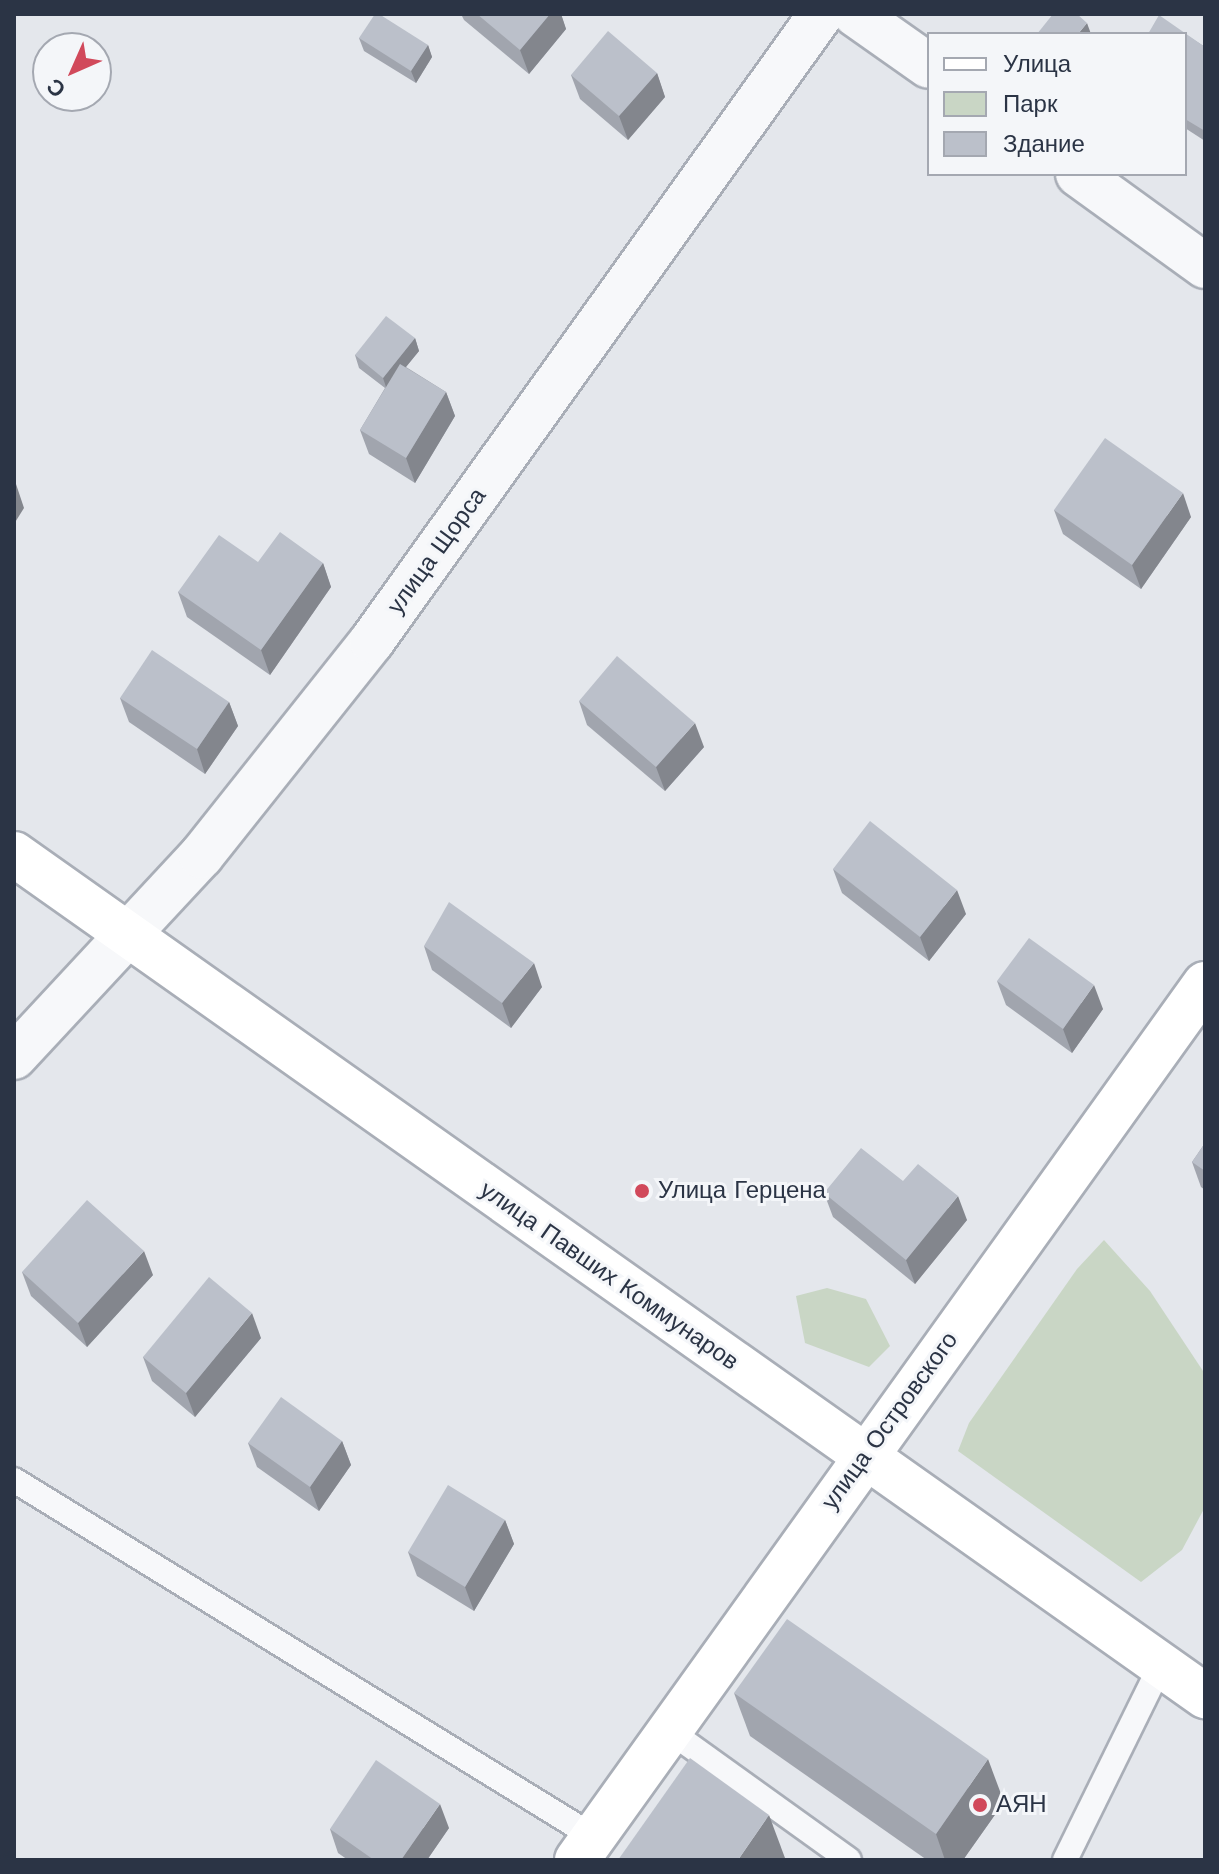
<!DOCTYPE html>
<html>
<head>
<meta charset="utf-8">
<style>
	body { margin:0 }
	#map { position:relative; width:1219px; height:1874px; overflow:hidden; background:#e4e7ec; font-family:"Work Sans",sans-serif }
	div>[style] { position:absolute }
	.green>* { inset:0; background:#c9d6c5 }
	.roads { filter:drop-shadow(2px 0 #a9aeb7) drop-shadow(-2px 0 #a9aeb7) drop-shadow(0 2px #a9aeb7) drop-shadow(0 -2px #a9aeb7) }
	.lane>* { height:24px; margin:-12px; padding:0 12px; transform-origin:12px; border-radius:12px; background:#f7f8fa }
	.street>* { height:44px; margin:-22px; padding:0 22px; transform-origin:22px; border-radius:22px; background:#f7f8fa }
	.secondary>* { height:44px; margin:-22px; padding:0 22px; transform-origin:22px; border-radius:22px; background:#fff }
	.wall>* { inset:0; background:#a1a5ae }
	.shaded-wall>* { inset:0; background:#83868d }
	.building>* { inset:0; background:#bbc0ca }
	.dots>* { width:22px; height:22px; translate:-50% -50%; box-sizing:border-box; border:4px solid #f4f6f9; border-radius:50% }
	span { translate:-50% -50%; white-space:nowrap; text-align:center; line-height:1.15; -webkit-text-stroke:6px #f4f6f9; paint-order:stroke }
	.street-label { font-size:24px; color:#2b3445 }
	.poi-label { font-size:24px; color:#2b3445 }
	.left { translate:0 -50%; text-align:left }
	.frame { position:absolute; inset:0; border:16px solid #2b3445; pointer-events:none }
	.legend { position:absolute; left:927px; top:32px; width:260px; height:144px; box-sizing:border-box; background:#f4f6f9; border:2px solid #a4a8b1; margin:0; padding:10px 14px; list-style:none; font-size:24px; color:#2b3445 }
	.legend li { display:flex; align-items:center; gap:16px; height:40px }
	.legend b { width:40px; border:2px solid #a4a8b1 }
	.north { position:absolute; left:32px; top:32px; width:80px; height:80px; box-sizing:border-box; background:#f4f6f9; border:2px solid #a4a8b1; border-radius:50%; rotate:225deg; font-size:22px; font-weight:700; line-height:32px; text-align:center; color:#2b3445 }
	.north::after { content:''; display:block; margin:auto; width:28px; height:36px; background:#d1495b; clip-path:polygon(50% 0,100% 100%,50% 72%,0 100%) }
</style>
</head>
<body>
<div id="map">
	<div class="green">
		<i style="clip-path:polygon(1104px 1240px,1150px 1291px,1205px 1374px,1205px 1507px,1182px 1550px,1141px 1582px,958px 1451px,969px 1423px,1077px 1269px)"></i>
		<i style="clip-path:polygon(827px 1288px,866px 1299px,890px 1346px,869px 1367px,805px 1343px,796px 1296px)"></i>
	</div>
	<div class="roads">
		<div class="lane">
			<i style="left:14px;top:1480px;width:681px;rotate:31.61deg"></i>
			<i style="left:671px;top:1732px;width:219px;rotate:35.7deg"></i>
			<i style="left:1065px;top:1860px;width:217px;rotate:-63.8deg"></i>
		</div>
		<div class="street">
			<i style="left:855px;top:14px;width:90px;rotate:35.1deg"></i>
			<i style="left:1078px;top:174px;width:157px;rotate:35.9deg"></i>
			<i style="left:14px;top:1057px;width:275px;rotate:-47.1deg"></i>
			<i style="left:201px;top:856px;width:275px;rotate:-51.5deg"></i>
			<i style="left:372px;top:641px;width:771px;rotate:-54.39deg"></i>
		</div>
		<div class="secondary">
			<i style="left:14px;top:854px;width:1459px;rotate:35.26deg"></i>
			<i style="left:577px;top:1860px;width:1078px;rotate:-54.36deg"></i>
		</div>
	</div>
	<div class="wall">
		<i style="clip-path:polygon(461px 14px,561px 14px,566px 29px,529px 74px,464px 20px)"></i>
		<i style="clip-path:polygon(1185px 34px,1205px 47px,1205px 141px,1185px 128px)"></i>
		<i style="clip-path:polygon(359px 38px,428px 45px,432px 57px,416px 83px,364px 51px)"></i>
		<i style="clip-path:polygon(657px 73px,665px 97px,628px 140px,580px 99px,571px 75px)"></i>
		<i style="clip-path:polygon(415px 338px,419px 351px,406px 367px,446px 392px,455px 416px,415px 483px,369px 454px,360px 430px,385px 388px,359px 368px,355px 355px)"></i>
		<i style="clip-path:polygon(1054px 510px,1191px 517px,1141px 589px,1063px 534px)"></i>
		<i style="clip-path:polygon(258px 562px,323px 563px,331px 587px,270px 675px,187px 617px,178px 592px)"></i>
		<i style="clip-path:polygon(120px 698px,229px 702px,238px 726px,205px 774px,129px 722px)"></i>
		<i style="clip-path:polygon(579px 701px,704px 747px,665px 791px,587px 725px)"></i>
		<i style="clip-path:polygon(833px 869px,966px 914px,929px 961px,842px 893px)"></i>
		<i style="clip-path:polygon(424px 946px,542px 987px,511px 1028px,432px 970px)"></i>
		<i style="clip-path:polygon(997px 981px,1103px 1009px,1072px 1053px,1006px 1005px)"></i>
		<i style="clip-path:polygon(1205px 1143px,1205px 1190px,1201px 1187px,1192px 1162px)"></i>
		<i style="clip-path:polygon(903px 1181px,967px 1220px,915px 1284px,833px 1217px,824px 1193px)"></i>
		<i style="clip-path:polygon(22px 1272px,153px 1275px,87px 1347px,31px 1296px)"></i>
		<i style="clip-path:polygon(261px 1338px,195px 1417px,152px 1381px,143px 1357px)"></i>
		<i style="clip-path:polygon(342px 1441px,351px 1465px,319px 1511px,257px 1467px,248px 1443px)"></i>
		<i style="clip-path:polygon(505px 1520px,514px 1544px,474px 1611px,417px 1576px,408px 1552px)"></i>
		<i style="clip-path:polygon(734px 1693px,1004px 1802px,963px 1860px,927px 1860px,750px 1736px)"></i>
		<i style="clip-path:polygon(449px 1828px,427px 1860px,348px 1860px,338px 1853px,330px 1829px)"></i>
	</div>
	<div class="shaded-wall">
		<i style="clip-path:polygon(550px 14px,561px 14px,566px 29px,529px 74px,520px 50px)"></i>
		<i style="clip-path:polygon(1087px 23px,1091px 34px,1078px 34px)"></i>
		<i style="clip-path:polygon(428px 45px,432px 57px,416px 83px,411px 71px)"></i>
		<i style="clip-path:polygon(657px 73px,665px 97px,628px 140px,619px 116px)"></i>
		<i style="clip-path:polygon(415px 338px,419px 351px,387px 390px,383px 378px)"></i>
		<i style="clip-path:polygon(446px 392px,455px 416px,415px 483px,406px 458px)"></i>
		<i style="clip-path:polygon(16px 484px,24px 508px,14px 524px,14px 487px)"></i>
		<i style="clip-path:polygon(1183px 493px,1191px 517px,1141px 589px,1132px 565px)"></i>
		<i style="clip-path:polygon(323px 563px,331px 587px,270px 675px,261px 650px)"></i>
		<i style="clip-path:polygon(229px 702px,238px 726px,205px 774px,197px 749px)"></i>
		<i style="clip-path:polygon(695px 723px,704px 747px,665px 791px,656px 767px)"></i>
		<i style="clip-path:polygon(957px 890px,966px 914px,929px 961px,920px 937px)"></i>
		<i style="clip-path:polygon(534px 963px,542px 987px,511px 1028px,502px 1003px)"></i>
		<i style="clip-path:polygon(1094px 985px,1103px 1009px,1072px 1053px,1063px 1029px)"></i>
		<i style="clip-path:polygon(958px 1196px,967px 1220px,915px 1284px,906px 1260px)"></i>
		<i style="clip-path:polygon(144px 1251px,153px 1275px,87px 1347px,78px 1323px)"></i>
		<i style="clip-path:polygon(252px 1313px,261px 1338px,195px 1417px,186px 1393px)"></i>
		<i style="clip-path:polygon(342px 1441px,351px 1465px,319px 1511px,310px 1487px)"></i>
		<i style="clip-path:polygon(505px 1520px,514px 1544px,474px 1611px,465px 1587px)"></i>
		<i style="clip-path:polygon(988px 1759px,1004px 1802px,963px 1860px,945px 1860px,936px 1834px)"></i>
		<i style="clip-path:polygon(440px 1804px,449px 1828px,427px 1860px,401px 1860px)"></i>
		<i style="clip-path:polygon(769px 1815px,785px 1858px,784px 1860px,738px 1860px)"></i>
	</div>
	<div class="building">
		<i style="clip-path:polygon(375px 14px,379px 14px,428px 45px,411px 71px,359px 38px)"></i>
		<i style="clip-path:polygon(477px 14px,550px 14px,520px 50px)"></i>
		<i style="clip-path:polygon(1053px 14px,1077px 14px,1087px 23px,1078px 34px,1037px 34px)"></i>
		<i style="clip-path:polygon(1159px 15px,1205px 47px,1205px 131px,1185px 119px,1185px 34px,1148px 34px)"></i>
		<i style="clip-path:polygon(608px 31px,657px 73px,619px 116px,571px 75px)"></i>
		<i style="clip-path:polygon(386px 316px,415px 338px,383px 378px,355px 355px)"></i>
		<i style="clip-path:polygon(400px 364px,446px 392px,406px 458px,360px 430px)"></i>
		<i style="clip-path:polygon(1105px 438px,1183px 493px,1132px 565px,1054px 510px)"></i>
		<i style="clip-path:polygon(280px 532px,323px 563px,261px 650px,178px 592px,219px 535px,258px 562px)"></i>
		<i style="clip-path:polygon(152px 650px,229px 702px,197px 749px,120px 698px)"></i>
		<i style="clip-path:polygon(617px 656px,695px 723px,656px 767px,579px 701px)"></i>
		<i style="clip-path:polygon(870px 821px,957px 890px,920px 937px,833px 869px)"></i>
		<i style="clip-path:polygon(449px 902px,534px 963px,502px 1003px,424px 946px)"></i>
		<i style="clip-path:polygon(1029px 938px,1094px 985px,1063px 1029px,997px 981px)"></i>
		<i style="clip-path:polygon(1205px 1143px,1205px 1171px,1192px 1162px)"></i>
		<i style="clip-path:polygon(861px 1148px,903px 1181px,918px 1164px,958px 1196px,906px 1260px,824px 1193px)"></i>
		<i style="clip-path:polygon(87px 1200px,144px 1251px,78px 1323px,22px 1272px)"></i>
		<i style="clip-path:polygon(209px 1277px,252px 1313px,186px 1393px,143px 1357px)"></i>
		<i style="clip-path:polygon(281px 1397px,342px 1441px,310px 1487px,248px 1443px)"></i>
		<i style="clip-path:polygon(448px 1485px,505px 1520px,465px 1587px,408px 1552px)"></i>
		<i style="clip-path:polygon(787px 1619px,988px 1759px,936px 1834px,734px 1693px)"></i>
		<i style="clip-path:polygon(690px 1758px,769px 1815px,738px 1860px,618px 1860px)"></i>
		<i style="clip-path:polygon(376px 1760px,440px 1804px,401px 1860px,374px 1860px,330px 1829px)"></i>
	</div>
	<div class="dots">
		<i style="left:642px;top:1191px;background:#d1495b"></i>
		<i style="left:980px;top:1805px;background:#d1495b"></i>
	</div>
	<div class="street-label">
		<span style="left:437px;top:551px;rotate:-54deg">улица Щорса</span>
		<span style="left:609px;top:1276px;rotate:35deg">улица Павших Коммунаров</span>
		<span style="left:890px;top:1421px;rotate:-54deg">улица Островского</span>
	</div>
	<div class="poi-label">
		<span class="left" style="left:658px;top:1191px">Улица Герцена</span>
		<span class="left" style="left:996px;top:1805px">АЯН</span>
	</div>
	<div class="frame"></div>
	<ul class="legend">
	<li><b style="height:10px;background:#fff"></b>Улица</li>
	<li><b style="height:22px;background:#c9d6c5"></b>Парк</li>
	<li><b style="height:22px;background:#bbc0ca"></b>Здание</li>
	</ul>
	<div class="north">С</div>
</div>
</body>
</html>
